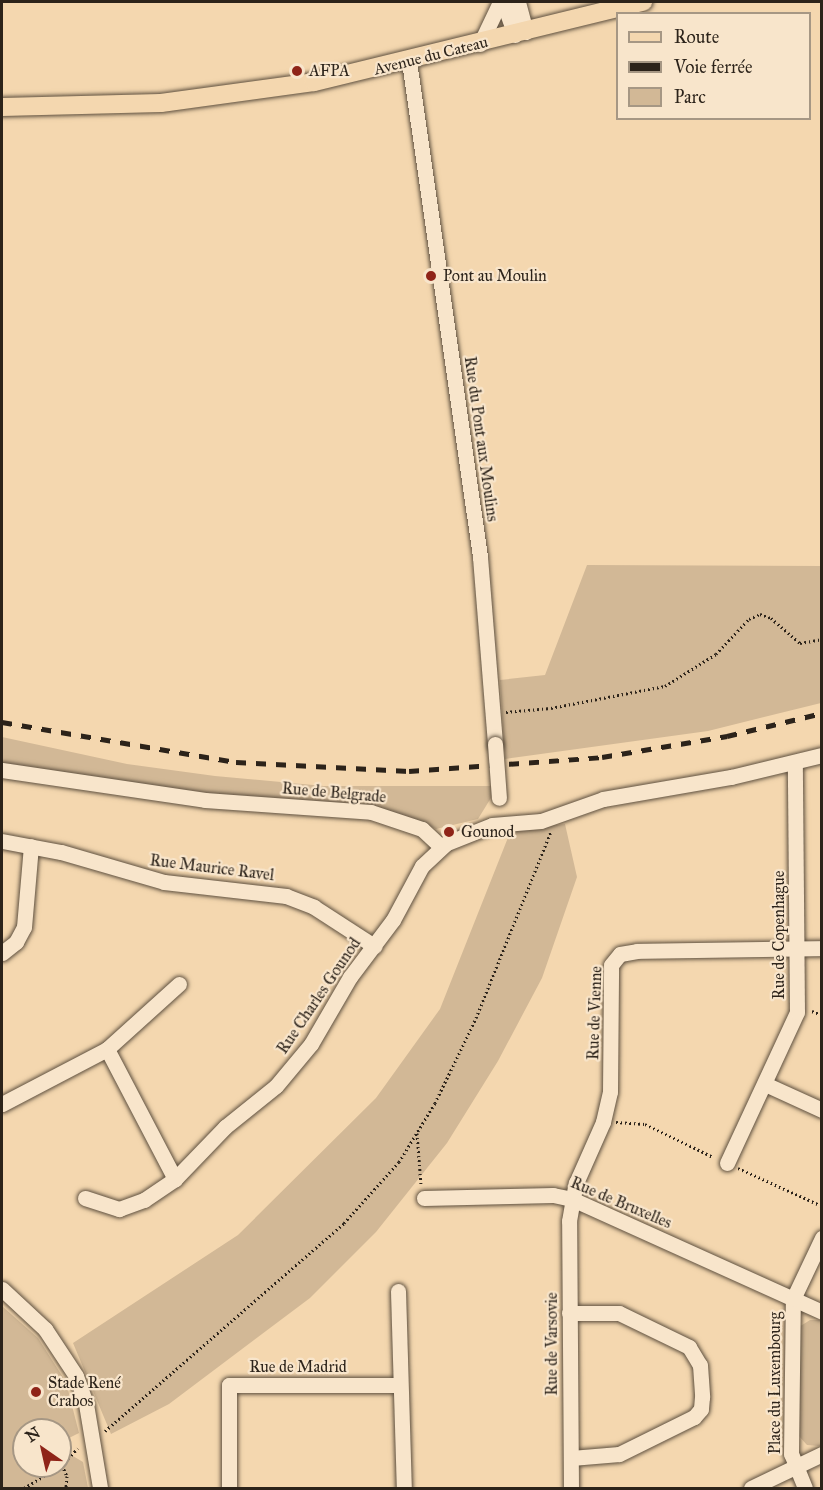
<!DOCTYPE html>
<meta charset="utf-8">
<style>
body{margin:0}
#map{position:relative;width:823px;height:1490px;overflow:hidden;background:#f4d7af;font-family:"IM FELL Great Primer",serif}
div>[style]{position:absolute}
.green>*{inset:0;background:#d2b896}
.path>*{height:3px;margin-top:-1.5px;transform-origin:0;background:repeating-linear-gradient(90deg,#2c231a 0 1.5px,transparent 0 4.5px)}
.roads{filter:drop-shadow(0 0 2px #5e503f) drop-shadow(0 0 2px #5e503f)}
.minor>*{height:15px;margin:-7.5px;padding:0 7.5px;transform-origin:7.5px;border-radius:7.5px;background:#f8e5cb}
.major>*{height:18px;margin:-9px;padding:0 9px;transform-origin:9px;border-radius:9px;background:#f4d7af}
.rail>*{height:4.5px;margin-top:-2.25px;transform-origin:0;background:repeating-linear-gradient(90deg,#2c231a 0 10px,transparent 0 20px)}
.bridges{filter:drop-shadow(0 0 2px #5e503f) drop-shadow(0 0 2px #5e503f)}
.minor-bridge>*{height:15px;margin:-7.5px;padding:0 7.5px;transform-origin:7.5px;border-radius:7.5px;background:#f8e5cb}
.dots>*{width:16px;height:16px;translate:-50% -50%;box-sizing:border-box;border:3px solid #f8e5cb;border-radius:50%}
span{translate:-50% -50%;white-space:nowrap;text-align:center;line-height:1.15;-webkit-text-stroke:4.5px #f8e5cb;paint-order:stroke}
.street-label{font-size:16px;color:#2c231a}
.poi-label{font-size:16px;color:#2c231a}
.left{translate:0 -50%;text-align:left}
.frame{position:absolute;inset:0;border:3px solid #2c231a;pointer-events:none}
.legend{position:absolute;left:616px;top:12px;width:195px;height:108px;box-sizing:border-box;background:#f8e5cb;border:2px solid #a69784;margin:0;padding:8px 10px;list-style:none;font-size:18px;color:#2c231a}
.legend li{display:flex;align-items:center;gap:12px;height:30px}
.legend b{width:30px;border:2px solid #a69784}
.north{position:absolute;left:12px;top:1418px;width:60px;height:60px;box-sizing:border-box;background:#f8e5cb;border:2px solid #a69784;border-radius:50%;rotate:326deg;font-size:16px;font-weight:700;line-height:24px;text-align:center;color:#2c231a}
.north::after{content:'';display:block;margin:auto;width:21px;height:27px;background:#8f2418;clip-path:polygon(50% 0,100% 100%,50% 72%,0 100%)}
</style>
<div id="map">
<div class="green">
<i style="clip-path:polygon(587px 565px,821px 566px,821px 703px,708px 731px,505px 759px,500px 680px,545px 675px)"></i>
<i style="clip-path:polygon(2px 737px,127px 764px,215px 776px,324px 786px,493px 786px,494px 793px,478px 819px,436px 829px,417px 820px,2px 766px)"></i>
<i style="clip-path:polygon(565px 824px,577px 877px,542px 978px,498px 1061px,447px 1143px,376px 1232px,310px 1298px,169px 1404px,111px 1434px,73px 1343px,238px 1235px,376px 1098px,440px 1009px,511px 830px)"></i>
<i style="clip-path:polygon(evenodd,2px 1306px,38px 1338px,66px 1382px,79px 1433px,65px 1440px,68px 1453px,83px 1462px,88px 1488px,2px 1488px,2px 1306px,24px 1430px,60px 1430px,60px 1466px,24px 1466px,24px 1430px)"></i>
<i style="clip-path:polygon(810px 1320px,822px 1320px,820px 1446px,807px 1445px,798px 1435px,799px 1327px)"></i>
</div>
<div class="path">
<i style="left:506px;top:712px;width:45px;rotate:-5.1deg"></i>
<i style="left:551px;top:708px;width:116px;rotate:-10.9deg"></i>
<i style="left:665px;top:686px;width:60px;rotate:-32.1deg"></i>
<i style="left:716px;top:654px;width:48px;rotate:-46.7deg"></i>
<i style="left:749px;top:619px;width:12px;rotate:-24deg"></i>
<i style="left:760px;top:614px;width:12px;rotate:20deg"></i>
<i style="left:771px;top:618px;width:38px;rotate:41deg"></i>
<i style="left:800px;top:643px;width:22px;rotate:-10deg"></i>
<i style="left:812px;top:1011px;width:11px;rotate:22deg"></i>
<i style="left:616px;top:1122px;width:29px;rotate:4deg"></i>
<i style="left:645px;top:1124px;width:76px;rotate:25.9deg"></i>
<i style="left:417px;top:1133px;width:52px;rotate:85.6deg"></i>
<i style="left:738px;top:1168px;width:92px;rotate:24.3deg"></i>
<i style="left:105px;top:1431px;width:317px;rotate:-41deg"></i>
<i style="left:344px;top:1223px;width:82px;rotate:-48deg"></i>
<i style="left:399px;top:1162px;width:69px;rotate:-58.6deg"></i>
<i style="left:435px;top:1103px;width:94px;rotate:-64.2deg"></i>
<i style="left:476px;top:1018px;width:201px;rotate:-68.1deg"></i>
<i style="left:62px;top:1465px;width:12px;rotate:66deg"></i>
<i style="left:67px;top:1476px;width:12px;rotate:95deg"></i>
<i style="left:24px;top:1488px;width:44px;rotate:-31.2deg"></i>
<i style="left:62px;top:1465px;width:23px;rotate:-47deg"></i>
</div>
<div class="roads">
<div class="minor">
<i style="left:503px;top:2px;width:35px;rotate:70deg"></i>
<i style="left:518px;top:2px;width:31px;rotate:75deg"></i>
<i style="left:480px;top:44px;width:47px;rotate:-64.5deg"></i>
<i style="left:409px;top:61px;width:501px;rotate:81.85deg"></i>
<i style="left:480px;top:557px;width:188px;rotate:85.4deg"></i>
<i style="left:2px;top:770px;width:205px;rotate:8.4deg"></i>
<i style="left:205px;top:800px;width:166px;rotate:4.1deg"></i>
<i style="left:371px;top:812px;width:54px;rotate:18.4deg"></i>
<i style="left:422px;top:829px;width:26px;rotate:43deg"></i>
<i style="left:2px;top:841px;width:60px;rotate:10.6deg"></i>
<i style="left:61px;top:852px;width:107px;rotate:16.2deg"></i>
<i style="left:164px;top:882px;width:123px;rotate:6.5deg"></i>
<i style="left:286px;top:896px;width:30px;rotate:21deg"></i>
<i style="left:314px;top:907px;width:72px;rotate:33deg"></i>
<i style="left:2px;top:953px;width:18px;rotate:-38deg"></i>
<i style="left:16px;top:942px;width:17px;rotate:-62deg"></i>
<i style="left:24px;top:927px;width:81px;rotate:-85.1deg"></i>
<i style="left:107px;top:1049px;width:147px;rotate:62.4deg"></i>
<i style="left:765px;top:1084px;width:63px;rotate:24.5deg"></i>
<i style="left:2px;top:1104px;width:119px;rotate:-27.6deg"></i>
<i style="left:107px;top:1049px;width:97px;rotate:-42.1deg"></i>
<i style="left:727px;top:1163px;width:166px;rotate:-65.1deg"></i>
<i style="left:797px;top:1012px;width:250px;rotate:-90.5deg"></i>
<i style="left:85px;top:1198px;width:36px;rotate:18deg"></i>
<i style="left:119px;top:1209px;width:27px;rotate:-20deg"></i>
<i style="left:144px;top:1200px;width:37px;rotate:-34deg"></i>
<i style="left:175px;top:1179px;width:72px;rotate:-46.1deg"></i>
<i style="left:225px;top:1127px;width:65px;rotate:-38.8deg"></i>
<i style="left:276px;top:1086px;width:55px;rotate:-50.2deg"></i>
<i style="left:311px;top:1044px;width:78px;rotate:-59.8deg"></i>
<i style="left:350px;top:977px;width:71px;rotate:-53deg"></i>
<i style="left:393px;top:920px;width:61px;rotate:-61.8deg"></i>
<i style="left:422px;top:866px;width:34px;rotate:-43deg"></i>
<i style="left:447px;top:843px;width:48px;rotate:-21.8deg"></i>
<i style="left:492px;top:825px;width:49px;rotate:-4.7deg"></i>
<i style="left:541px;top:821px;width:66px;rotate:-19.5deg"></i>
<i style="left:603px;top:799px;width:130px;rotate:-9.8deg"></i>
<i style="left:731px;top:777px;width:94px;rotate:-13.6deg"></i>
<i style="left:424px;top:1198px;width:129px;rotate:-1.3deg"></i>
<i style="left:553px;top:1195px;width:19px;rotate:12deg"></i>
<i style="left:572px;top:1199px;width:274px;rotate:24.3deg"></i>
<i style="left:2px;top:1289px;width:59px;rotate:42.9deg"></i>
<i style="left:45px;top:1329px;width:56px;rotate:56.6deg"></i>
<i style="left:76px;top:1376px;width:30px;rotate:70deg"></i>
<i style="left:86px;top:1404px;width:85px;rotate:80.5deg"></i>
<i style="left:398px;top:1291px;width:197px;rotate:88.3deg"></i>
<i style="left:569px;top:1313px;width:50px"></i>
<i style="left:619px;top:1313px;width:78px;rotate:25.9deg"></i>
<i style="left:689px;top:1347px;width:21px;rotate:59deg"></i>
<i style="left:700px;top:1365px;width:32px;rotate:86deg"></i>
<i style="left:702px;top:1397px;width:12px;rotate:95deg"></i>
<i style="left:701px;top:1409px;width:11px;rotate:131deg"></i>
<i style="left:694px;top:1417px;width:84px;rotate:153.7deg"></i>
<i style="left:619px;top:1454px;width:48px;rotate:175.2deg"></i>
<i style="left:229px;top:1488px;width:103px;rotate:-90deg"></i>
<i style="left:229px;top:1385px;width:171px"></i>
<i style="left:571px;top:1488px;width:267px;rotate:-90.4deg"></i>
<i style="left:569px;top:1221px;width:39px;rotate:-80deg"></i>
<i style="left:576px;top:1183px;width:67px;rotate:-66.1deg"></i>
<i style="left:603px;top:1122px;width:31px;rotate:-77deg"></i>
<i style="left:610px;top:1092px;width:127px;rotate:-89.5deg"></i>
<i style="left:611px;top:965px;width:14px;rotate:-51deg"></i>
<i style="left:620px;top:954px;width:17px;rotate:-10deg"></i>
<i style="left:637px;top:951px;width:185px;rotate:-0.9deg"></i>
<i style="left:751px;top:1488px;width:79px;rotate:-25.6deg"></i>
<i style="left:805px;top:1488px;width:37px;rotate:-112deg"></i>
<i style="left:791px;top:1454px;width:155px;rotate:-89.3deg"></i>
<i style="left:793px;top:1299px;width:68px;rotate:-64.6deg"></i>
</div>
<div class="major">
<i style="left:2px;top:107px;width:159px;rotate:-1.4deg"></i>
<i style="left:161px;top:103px;width:154px;rotate:-7.8deg"></i>
<i style="left:314px;top:82px;width:339px;rotate:-13.7deg"></i>
</div>
</div>
<div class="rail">
<i style="left:2px;top:722px;width:237px;rotate:9.7deg"></i>
<i style="left:236px;top:762px;width:173px;rotate:3deg"></i>
<i style="left:409px;top:771px;width:194px;rotate:-4.1deg"></i>
<i style="left:602px;top:757px;width:127px;rotate:-9.5deg"></i>
<i style="left:727px;top:736px;width:98px;rotate:-13.6deg"></i>
</div>
<div class="bridges">
<div class="minor-bridge">
<i style="left:495px;top:744px;width:54px;rotate:85.8deg"></i>
</div>
</div>
<div class="dots">
<i style="left:297px;top:71px;background:#8f2418"></i>
<i style="left:431px;top:276px;background:#8f2418"></i>
<i style="left:449px;top:832px;background:#8f2418"></i>
<i style="left:36px;top:1392px;background:#8f2418"></i>
</div>
<div class="street-label">
<span style="left:431px;top:56px;rotate:-14deg">Avenue du Cateau</span>
<span style="left:481px;top:439px;rotate:82deg">Rue du Pont aux Moulins</span>
<span style="left:334px;top:793px;rotate:5deg">Rue de Belgrade</span>
<span style="left:212px;top:868px;rotate:7deg">Rue Maurice Ravel</span>
<span style="left:779px;top:935px;rotate:-90deg">Rue de Copenhague</span>
<span style="left:319px;top:996px;rotate:-56deg">Rue Charles Gounod</span>
<span style="left:595px;top:1013px;rotate:-88deg">Rue de Vienne</span>
<span style="left:621px;top:1203px;rotate:23deg">Rue de Bruxelles</span>
<span style="left:552px;top:1344px;rotate:-90deg">Rue de Varsovie</span>
<span style="left:298px;top:1367px">Rue de Madrid</span>
<span style="left:775px;top:1383px;rotate:-90deg">Place du Luxembourg</span>
</div>
<div class="poi-label">
<span class="left" style="left:309px;top:71px">AFPA</span>
<span class="left" style="left:443px;top:276px">Pont au Moulin</span>
<span class="left" style="left:461px;top:832px">Gounod</span>
<span class="left" style="left:48px;top:1392px">Stade René<br>Crabos</span>
</div>
<div class="frame"></div>
<ul class="legend">
<li><b style="height:8px;background:#f4d7af"></b>Route</li>
<li><b style="height:8px;background:#2c231a"></b>Voie ferrée</li>
<li><b style="height:16px;background:#d2b896"></b>Parc</li>
</ul>
<div class="north">N</div>
</div>
